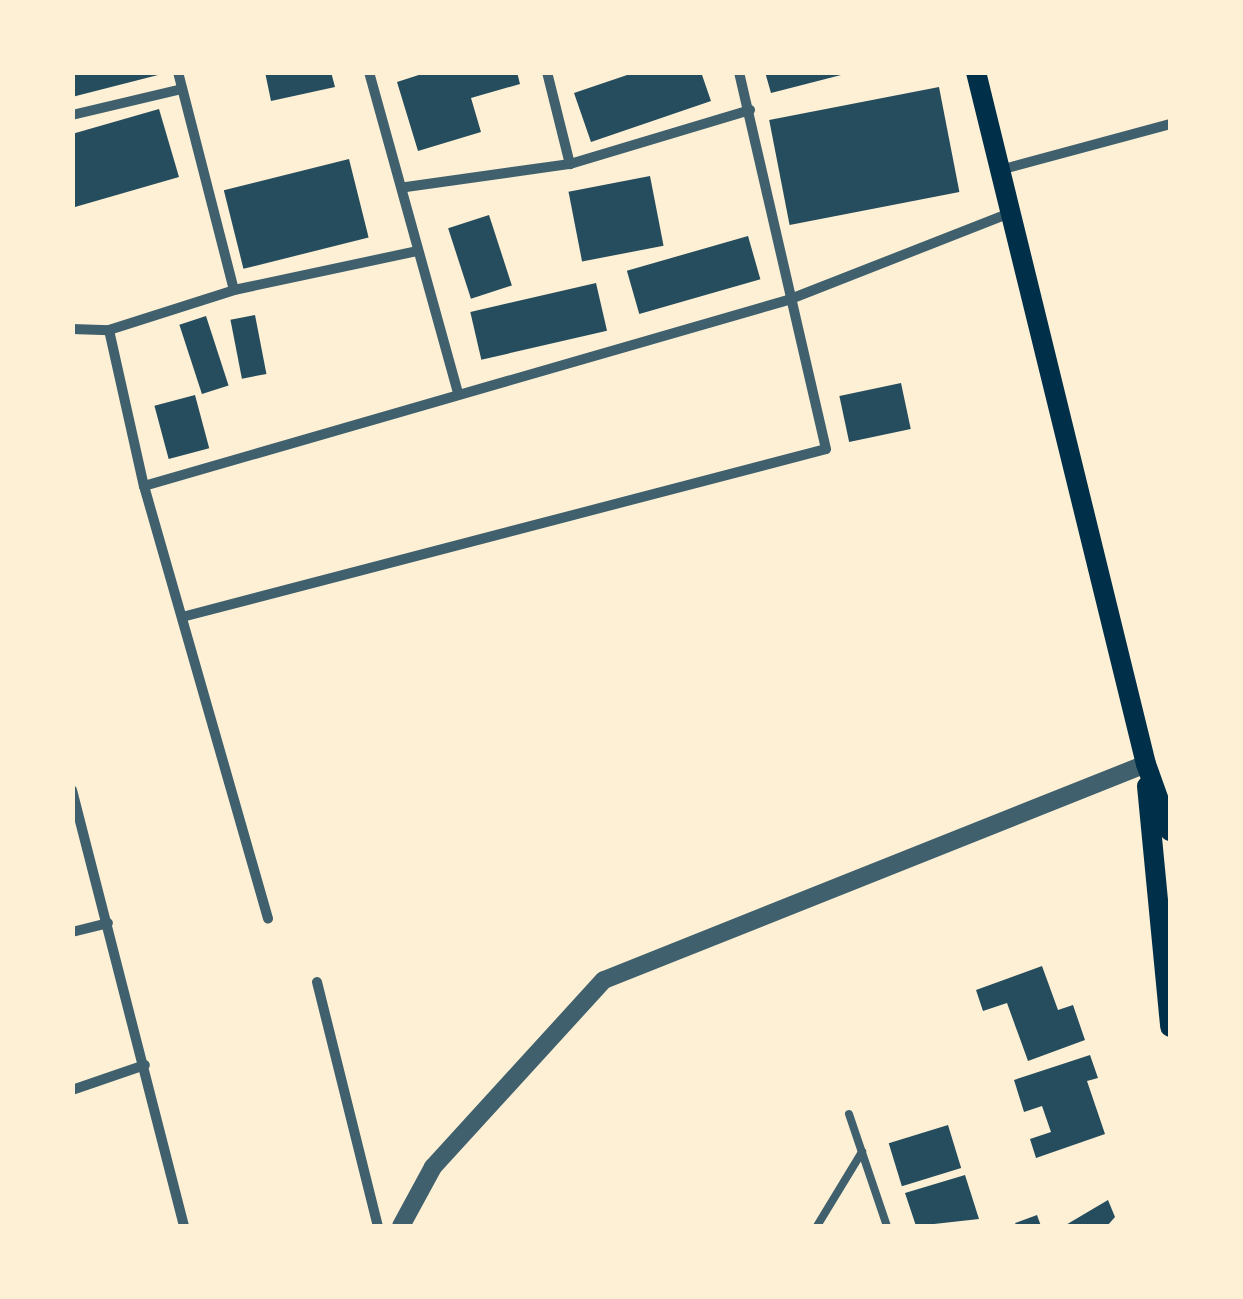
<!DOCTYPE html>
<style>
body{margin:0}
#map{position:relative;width:1243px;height:1299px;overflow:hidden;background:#fdf0d5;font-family:"Fira Sans",sans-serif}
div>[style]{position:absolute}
.building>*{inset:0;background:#264d5e;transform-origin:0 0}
.service>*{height:8px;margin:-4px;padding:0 4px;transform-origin:4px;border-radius:4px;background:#3f606c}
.minor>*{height:10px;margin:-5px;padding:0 5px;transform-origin:5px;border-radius:5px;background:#3f606c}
.tertiary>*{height:18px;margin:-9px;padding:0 9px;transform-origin:9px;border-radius:9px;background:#3f606c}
.secondary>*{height:20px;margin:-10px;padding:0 10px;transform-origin:10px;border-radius:10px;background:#003049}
span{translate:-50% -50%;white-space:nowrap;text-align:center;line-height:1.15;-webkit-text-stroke:9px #fdf0d5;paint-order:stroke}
.frame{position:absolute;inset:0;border:75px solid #fdf0d5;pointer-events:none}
</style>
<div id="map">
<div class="building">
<i style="clip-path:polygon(72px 72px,162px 72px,162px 74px,72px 97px)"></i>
<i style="clip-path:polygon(265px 72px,331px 72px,335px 87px,271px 101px)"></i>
<i style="clip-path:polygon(428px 72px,517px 72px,520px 84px,471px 98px,481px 132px,418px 151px,397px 82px)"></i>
<i style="clip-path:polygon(636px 72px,701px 72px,711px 101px,591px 142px,574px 93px)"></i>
<i style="clip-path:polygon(765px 72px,845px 72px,845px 74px,771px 93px)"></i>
<i style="left:939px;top:87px;width:107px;height:173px;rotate:79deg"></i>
<i style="clip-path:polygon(159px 109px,179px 177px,75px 207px,72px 134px)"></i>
<i style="left:349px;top:159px;width:81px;height:129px;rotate:76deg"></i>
<i style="left:650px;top:176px;width:71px;height:83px;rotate:79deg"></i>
<i style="left:489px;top:215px;width:74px;height:43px;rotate:72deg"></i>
<i style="left:748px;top:236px;width:45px;height:126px;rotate:74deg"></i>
<i style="left:596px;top:283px;width:49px;height:129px;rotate:77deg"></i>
<i style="left:255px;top:315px;width:60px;height:25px;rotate:79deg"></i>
<i style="left:206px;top:316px;width:73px;height:28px;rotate:72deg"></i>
<i style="left:901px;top:383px;width:47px;height:63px;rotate:78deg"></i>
<i style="left:195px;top:395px;width:55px;height:42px;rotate:75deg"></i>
<i style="clip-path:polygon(1042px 966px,1058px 1010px,1073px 1005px,1085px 1040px,1028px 1061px,1007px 1003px,983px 1011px,976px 990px)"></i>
<i style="clip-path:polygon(1090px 1055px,1098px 1078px,1087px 1081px,1105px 1134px,1036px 1158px,1030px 1139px,1051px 1132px,1042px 1106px,1024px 1112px,1014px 1080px)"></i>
<i style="left:948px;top:1125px;width:45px;height:62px;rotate:73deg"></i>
<i style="clip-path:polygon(965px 1175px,979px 1219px,916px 1226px,905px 1193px)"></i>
<i style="clip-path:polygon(1108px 1200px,1115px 1217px,1107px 1226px,1064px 1226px)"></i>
<i style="clip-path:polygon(1037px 1215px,1041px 1226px,1017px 1226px,1015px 1223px)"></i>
</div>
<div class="service">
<i style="left:849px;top:1114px;width:118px;rotate:71.3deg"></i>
<i style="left:817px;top:1226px;width:87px;rotate:-58.7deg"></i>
</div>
<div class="minor">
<i style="left:178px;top:72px;width:225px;rotate:75.6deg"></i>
<i style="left:369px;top:72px;width:330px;rotate:74.5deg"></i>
<i style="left:547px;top:72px;width:95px;rotate:76deg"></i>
<i style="left:72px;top:115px;width:113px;rotate:-13.3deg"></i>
<i style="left:1000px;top:170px;width:176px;rotate:-15.1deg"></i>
<i style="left:406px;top:187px;width:166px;rotate:-8deg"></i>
<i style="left:570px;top:164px;width:188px;rotate:-16.7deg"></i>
<i style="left:72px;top:329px;width:37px;rotate:2deg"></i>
<i style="left:109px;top:330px;width:131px;rotate:-17.7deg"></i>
<i style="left:234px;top:290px;width:188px;rotate:-12deg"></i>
<i style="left:109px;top:330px;width:160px;rotate:77.4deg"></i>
<i style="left:144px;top:486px;width:450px;rotate:74deg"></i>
<i style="left:144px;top:486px;width:670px;rotate:-16.11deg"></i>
<i style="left:788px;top:300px;width:238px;rotate:-21.4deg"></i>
<i style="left:186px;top:616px;width:661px;rotate:-14.62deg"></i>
<i style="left:826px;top:449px;width:387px;rotate:-103deg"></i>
<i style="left:72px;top:790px;width:450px;rotate:75.6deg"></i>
<i style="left:72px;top:932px;width:37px;rotate:-14deg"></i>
<i style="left:317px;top:982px;width:252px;rotate:76deg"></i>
<i style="left:72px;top:1090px;width:77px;rotate:-18.9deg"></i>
</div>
<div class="tertiary">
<i style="left:401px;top:1226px;width:67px;rotate:-61.5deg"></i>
<i style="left:433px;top:1167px;width:253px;rotate:-47.6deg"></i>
<i style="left:604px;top:980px;width:583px;rotate:-21.73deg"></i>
</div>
<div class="secondary">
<i style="left:976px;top:72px;width:713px;rotate:76.2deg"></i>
<i style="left:1146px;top:764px;width:71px;rotate:70.3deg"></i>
<i style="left:1147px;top:786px;width:242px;rotate:84.5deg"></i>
</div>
<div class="frame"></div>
</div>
